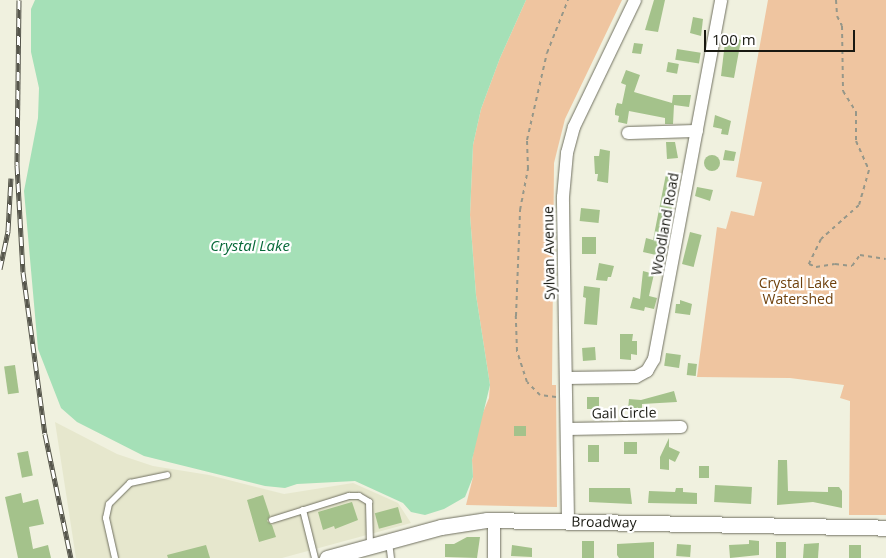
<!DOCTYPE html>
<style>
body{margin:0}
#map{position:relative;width:886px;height:558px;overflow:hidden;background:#f0f1df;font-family:"Open Sans",sans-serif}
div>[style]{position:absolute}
.built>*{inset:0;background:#e6e7cd}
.green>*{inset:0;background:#efc5a0}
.water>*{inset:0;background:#a5e0b7}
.building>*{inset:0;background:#a4c28b;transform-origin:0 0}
.round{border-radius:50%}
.path>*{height:2px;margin-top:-1px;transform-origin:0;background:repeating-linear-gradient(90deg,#969789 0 4px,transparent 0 8px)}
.roads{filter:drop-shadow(0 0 1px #707060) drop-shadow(0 0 1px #707060)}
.service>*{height:6px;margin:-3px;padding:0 3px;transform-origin:3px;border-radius:3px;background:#fff}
.minor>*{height:12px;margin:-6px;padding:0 6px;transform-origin:6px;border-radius:6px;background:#fff}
.tertiary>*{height:15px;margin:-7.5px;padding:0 7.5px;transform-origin:7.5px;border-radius:7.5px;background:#fff}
.rail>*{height:5px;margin-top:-2.5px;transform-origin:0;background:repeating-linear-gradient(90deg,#fff 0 9px,#56564c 0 18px);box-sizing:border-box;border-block:1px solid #56564c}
span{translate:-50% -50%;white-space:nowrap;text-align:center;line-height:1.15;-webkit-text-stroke:4.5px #fff;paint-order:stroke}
.street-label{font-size:14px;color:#191912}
.park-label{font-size:14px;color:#6f410c}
.water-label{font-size:15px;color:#076838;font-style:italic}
.scale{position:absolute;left:704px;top:30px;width:151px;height:22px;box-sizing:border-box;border:2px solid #191912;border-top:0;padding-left:6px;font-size:15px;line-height:18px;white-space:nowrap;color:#191912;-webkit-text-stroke:4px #fff;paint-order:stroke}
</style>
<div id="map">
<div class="built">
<i style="clip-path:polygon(55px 422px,117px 454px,153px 466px,209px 475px,284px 494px,353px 483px,398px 503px,411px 523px,282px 558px,76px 558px)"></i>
</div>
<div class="green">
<i style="clip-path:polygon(526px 0,622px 0,565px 119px,554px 163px,552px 385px,556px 385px,557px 507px,466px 505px,473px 477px,472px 460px,479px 422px,489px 398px,490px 385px,476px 295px,470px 215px,473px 145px,481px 109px,500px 58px)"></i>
<i style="clip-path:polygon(768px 0,886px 0,886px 515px,849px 515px,850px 401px,840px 398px,844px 385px,790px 378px,697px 377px,717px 227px,726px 229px,731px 211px,754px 216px,762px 182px,736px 177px)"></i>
</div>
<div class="water">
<i style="clip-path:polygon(35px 0,526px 0,500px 58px,481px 109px,473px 145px,470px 215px,476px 295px,490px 385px,472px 460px,473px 477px,465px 497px,444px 509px,425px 515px,411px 512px,403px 503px,355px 481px,297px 484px,285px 488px,265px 486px,144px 456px,77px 422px,61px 408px,38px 349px,24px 191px,38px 118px,39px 88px,31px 52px,31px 9px)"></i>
</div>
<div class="building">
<i style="clip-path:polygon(654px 0,665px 0,658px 32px,645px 30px)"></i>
<i style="clip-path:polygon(693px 17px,703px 19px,701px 36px,690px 33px)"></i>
<i style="clip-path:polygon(726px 34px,741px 40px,734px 78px,721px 76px)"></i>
<i style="clip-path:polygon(634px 43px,643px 44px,641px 54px,632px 53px)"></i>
<i style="left:677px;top:49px;width:24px;height:11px;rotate:9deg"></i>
<i style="left:668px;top:62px;width:11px;height:10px;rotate:10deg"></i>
<i style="clip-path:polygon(626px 70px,640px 75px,634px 92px,672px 103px,673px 95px,691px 95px,689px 107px,674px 105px,673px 124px,665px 124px,665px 118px,629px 111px,627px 124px,618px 122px,619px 116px,615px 115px,615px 110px,617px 103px,622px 104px,626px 85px,621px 83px)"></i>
<i style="clip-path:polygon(715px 115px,731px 121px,728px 135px,721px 134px,722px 129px,713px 127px)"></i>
<i style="clip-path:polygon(666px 142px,675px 142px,678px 158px,667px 159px)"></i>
<i style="clip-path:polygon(600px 149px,610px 151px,608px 183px,597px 181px,598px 174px,595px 174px,594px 156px,599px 156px)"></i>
<i style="clip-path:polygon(725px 150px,736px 152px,734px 161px,723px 160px)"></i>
<i class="round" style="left:704px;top:155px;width:16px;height:16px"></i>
<i style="clip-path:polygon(666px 174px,676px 176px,665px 257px,643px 252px,646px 238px,653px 240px)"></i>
<i style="clip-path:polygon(697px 187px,713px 190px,710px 201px,695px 196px)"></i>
<i style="left:581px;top:208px;width:19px;height:13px;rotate:6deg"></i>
<i style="left:690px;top:232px;width:12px;height:33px;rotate:14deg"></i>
<i style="left:596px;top:237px;width:17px;height:14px;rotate:90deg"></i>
<i style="clip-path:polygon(599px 263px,614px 266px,611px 277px,608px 277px,607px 281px,596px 280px)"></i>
<i style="clip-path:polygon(643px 271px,654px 274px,649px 296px,657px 298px,654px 309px,645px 307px,644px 311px,630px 308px,633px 297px,640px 299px)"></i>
<i style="clip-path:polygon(584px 286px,600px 288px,597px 325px,584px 324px,586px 298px,583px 297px)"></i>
<i style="clip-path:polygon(680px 300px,692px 304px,690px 315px,675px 313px,676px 304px,680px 304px)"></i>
<i style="clip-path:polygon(620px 334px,633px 334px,632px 341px,637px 341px,637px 355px,631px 354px,631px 360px,620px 359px)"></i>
<i style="left:595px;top:347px;width:13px;height:13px;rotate:86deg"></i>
<i style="left:666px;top:353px;width:15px;height:13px;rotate:8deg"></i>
<i style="left:688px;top:363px;width:9px;height:12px;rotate:6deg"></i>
<i style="left:15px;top:365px;width:28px;height:11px;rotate:82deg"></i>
<i style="clip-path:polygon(674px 391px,677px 402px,642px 404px,642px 411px,628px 410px,629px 399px,641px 400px)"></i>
<i style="left:587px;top:397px;width:12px;height:12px"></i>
<i style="left:514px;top:426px;width:12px;height:10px"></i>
<i style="clip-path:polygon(669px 438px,669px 447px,680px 452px,675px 462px,669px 459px,669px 470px,660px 469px,660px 457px)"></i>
<i style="left:637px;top:442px;width:12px;height:13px;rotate:90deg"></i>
<i style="left:588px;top:445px;width:11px;height:17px"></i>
<i style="left:28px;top:451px;width:25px;height:11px;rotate:79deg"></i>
<i style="clip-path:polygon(778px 460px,787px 460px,788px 491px,828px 492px,828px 487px,839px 487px,842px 491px,842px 508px,813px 502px,777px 505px)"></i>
<i style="left:699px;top:466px;width:10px;height:12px"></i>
<i style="left:715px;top:485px;width:37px;height:17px;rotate:3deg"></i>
<i style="clip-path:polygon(589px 488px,630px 488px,632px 504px,589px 502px)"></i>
<i style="clip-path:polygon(676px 488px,683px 488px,683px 492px,697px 493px,697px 504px,648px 503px,649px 491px,675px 492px)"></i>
<i style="clip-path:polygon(21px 493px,23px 503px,38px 499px,44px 524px,29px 527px,33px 549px,48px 545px,51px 558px,18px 558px,5px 497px)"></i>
<i style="clip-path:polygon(263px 495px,270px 516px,267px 521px,272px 525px,276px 537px,259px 542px,247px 500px)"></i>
<i style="clip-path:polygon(352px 502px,358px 520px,335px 529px,334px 526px,323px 530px,318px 512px)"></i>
<i style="left:398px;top:507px;width:16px;height:24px;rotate:75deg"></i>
<i style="clip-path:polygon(467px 537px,480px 537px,477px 558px,445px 557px,445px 544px,454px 544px)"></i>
<i style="clip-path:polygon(749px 540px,759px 541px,759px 555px,730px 558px,729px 545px,749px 544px)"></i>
<i style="left:582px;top:541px;width:12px;height:17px"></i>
<i style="clip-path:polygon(654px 542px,654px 558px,619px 558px,617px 555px,617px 544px)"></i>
<i style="left:776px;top:542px;width:10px;height:16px"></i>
<i style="clip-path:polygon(819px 543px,818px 558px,803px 558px,804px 544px)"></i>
<i style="left:677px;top:544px;width:14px;height:12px;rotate:4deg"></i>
<i style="clip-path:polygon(206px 545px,210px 558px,168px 558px,167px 555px)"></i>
<i style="clip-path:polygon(512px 545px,532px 548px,532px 557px,511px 556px)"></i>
<i style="left:849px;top:545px;width:12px;height:13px"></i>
</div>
<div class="path">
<i style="left:836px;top:0;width:16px;rotate:86deg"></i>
<i style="left:837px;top:16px;width:11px;rotate:63deg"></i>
<i style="left:842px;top:26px;width:65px;rotate:89.1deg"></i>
<i style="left:843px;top:91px;width:25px;rotate:58deg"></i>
<i style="left:856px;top:112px;width:29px;rotate:90deg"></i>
<i style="left:856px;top:141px;width:32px;rotate:66deg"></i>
<i style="left:869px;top:170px;width:36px;rotate:106deg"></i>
<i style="left:859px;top:205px;width:51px;rotate:138.2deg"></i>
<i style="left:821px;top:239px;width:28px;rotate:116deg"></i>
<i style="left:809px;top:264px;width:8px;rotate:23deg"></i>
<i style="left:816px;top:267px;width:19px;rotate:-9deg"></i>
<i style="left:835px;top:264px;width:17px;rotate:7deg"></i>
<i style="left:852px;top:266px;width:14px;rotate:-54deg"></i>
<i style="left:860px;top:255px;width:26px;rotate:9deg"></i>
<i style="left:556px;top:397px;width:16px;rotate:-173deg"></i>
<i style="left:540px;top:395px;width:18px;rotate:-135deg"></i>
<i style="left:527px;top:382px;width:33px;rotate:-108deg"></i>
<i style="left:517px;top:351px;width:35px;rotate:-92deg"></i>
<i style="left:516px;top:316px;width:106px;rotate:-87.8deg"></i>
<i style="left:520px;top:210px;width:42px;rotate:-79deg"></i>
<i style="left:528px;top:169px;width:29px;rotate:-92deg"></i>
<i style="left:527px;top:140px;width:89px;rotate:-77.1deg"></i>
<i style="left:547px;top:53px;width:57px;rotate:-68.4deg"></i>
</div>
<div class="roads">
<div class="service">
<i style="left:303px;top:510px;width:49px;rotate:76deg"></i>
<i style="left:272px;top:520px;width:81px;rotate:-17.3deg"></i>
<i style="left:349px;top:496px;width:10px"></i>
<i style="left:359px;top:496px;width:12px;rotate:31deg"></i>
<i style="left:369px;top:502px;width:43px;rotate:88.7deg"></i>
<i style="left:389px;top:542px;width:16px;rotate:83deg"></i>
<i style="left:115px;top:558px;width:41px;rotate:-102.7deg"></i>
<i style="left:106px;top:518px;width:14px;rotate:-78deg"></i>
<i style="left:109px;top:504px;width:30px;rotate:-45deg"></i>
<i style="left:130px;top:483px;width:38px;rotate:-12deg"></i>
</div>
<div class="minor">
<i style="left:628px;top:133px;width:69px;rotate:-1.7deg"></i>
<i style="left:566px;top:378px;width:70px;rotate:-0.8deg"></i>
<i style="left:636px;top:377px;width:13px;rotate:-29deg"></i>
<i style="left:647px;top:371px;width:14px;rotate:-60deg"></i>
<i style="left:654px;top:359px;width:365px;rotate:-79.4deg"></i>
<i style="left:567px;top:429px;width:114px;rotate:-1deg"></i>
<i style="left:568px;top:521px;width:324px;rotate:-90.9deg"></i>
<i style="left:563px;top:197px;width:44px;rotate:-84.8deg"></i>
<i style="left:567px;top:153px;width:27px;rotate:-75deg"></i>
<i style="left:574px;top:127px;width:141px;rotate:-64.3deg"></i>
<i style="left:494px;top:558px;width:38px;rotate:-90deg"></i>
</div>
<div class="tertiary">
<i style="left:327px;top:558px;width:118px;rotate:-15.2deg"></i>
<i style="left:441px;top:527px;width:47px;rotate:-8.7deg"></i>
<i style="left:487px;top:520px;width:399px;rotate:1.1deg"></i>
</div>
</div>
<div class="rail">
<i style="left:19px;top:0;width:165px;rotate:90.7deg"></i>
<i style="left:17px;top:165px;width:107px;rotate:86.8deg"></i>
<i style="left:23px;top:272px;width:163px;rotate:82.3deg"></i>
<i style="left:45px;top:434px;width:127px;rotate:78.2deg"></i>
<i style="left:0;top:269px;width:39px;rotate:-78deg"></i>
<i style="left:8px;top:231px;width:53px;rotate:-86.8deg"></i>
</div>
<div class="street-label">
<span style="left:665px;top:224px;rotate:-80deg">Woodland Road</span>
<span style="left:549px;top:253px;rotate:-91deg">Sylvan Avenue</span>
<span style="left:624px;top:413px;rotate:-1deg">Gail Circle</span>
<span style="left:604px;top:522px;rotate:1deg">Broadway</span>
</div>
<div class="park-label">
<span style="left:798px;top:291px">Crystal Lake<br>Watershed</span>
</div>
<div class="water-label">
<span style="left:250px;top:246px">Crystal Lake</span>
</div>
<div class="scale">100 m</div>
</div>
